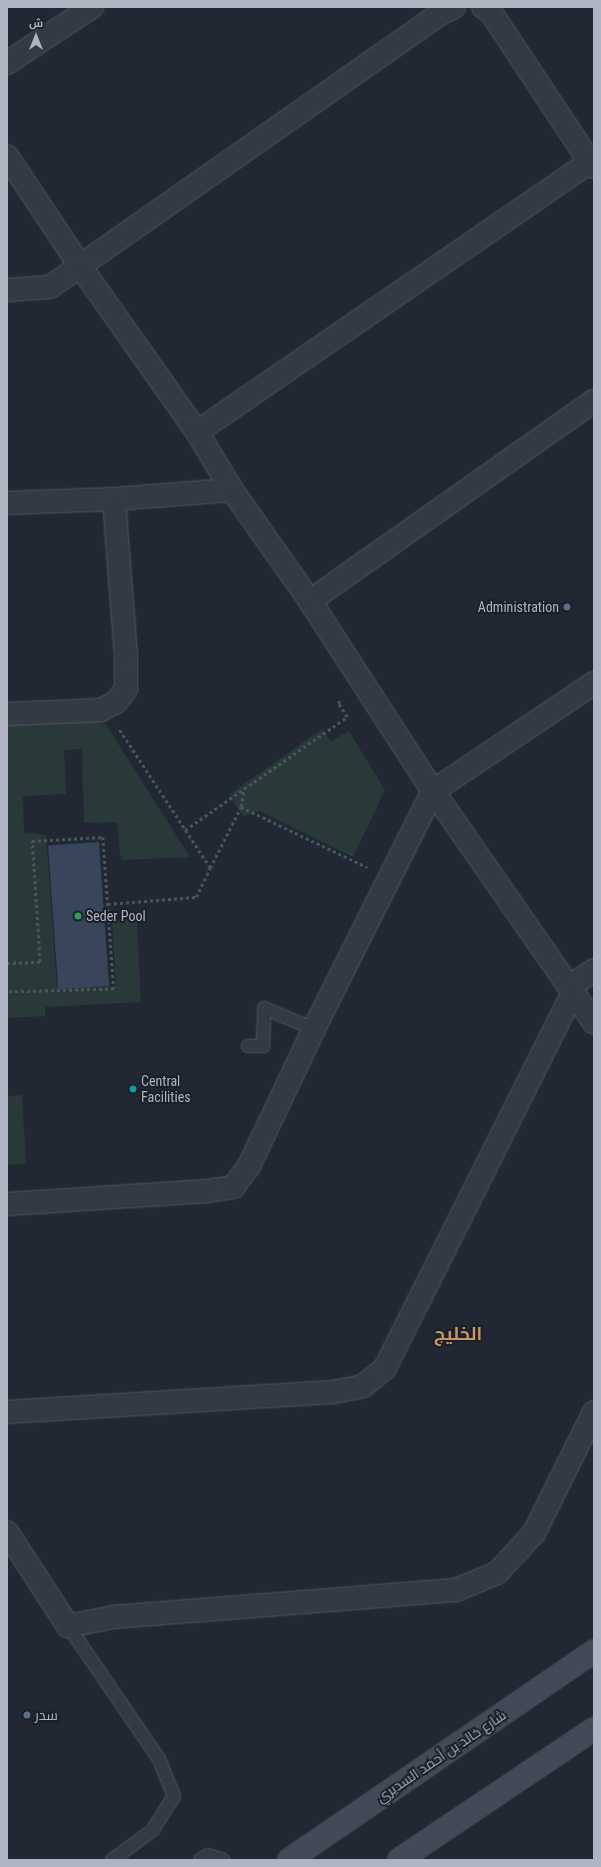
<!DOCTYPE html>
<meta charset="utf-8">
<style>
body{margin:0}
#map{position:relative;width:601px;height:1867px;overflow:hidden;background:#212833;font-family:"Roboto Condensed",Cairo,sans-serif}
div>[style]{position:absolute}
.green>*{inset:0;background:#29393a}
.water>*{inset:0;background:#38455b;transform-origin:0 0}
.path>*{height:2.5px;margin-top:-1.25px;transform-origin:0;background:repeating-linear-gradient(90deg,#465659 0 3px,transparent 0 6px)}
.roads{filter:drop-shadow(0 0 1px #525762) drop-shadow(0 0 1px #525762)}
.lane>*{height:12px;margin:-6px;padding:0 6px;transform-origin:6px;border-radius:6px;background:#343a44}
.street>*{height:22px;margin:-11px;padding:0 11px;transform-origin:11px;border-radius:11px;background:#343a44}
.secondary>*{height:22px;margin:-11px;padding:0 11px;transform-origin:11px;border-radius:11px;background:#434957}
.dots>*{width:11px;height:11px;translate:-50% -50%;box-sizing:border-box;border:2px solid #1a1f29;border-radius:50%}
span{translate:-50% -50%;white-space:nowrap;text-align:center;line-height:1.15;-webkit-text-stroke:4px #1a1f29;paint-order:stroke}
.poi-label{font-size:14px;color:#aeb4c1}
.right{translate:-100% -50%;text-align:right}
.left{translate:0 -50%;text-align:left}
.street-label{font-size:14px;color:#aeb4c1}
.district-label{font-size:18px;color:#c79563;font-weight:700}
.frame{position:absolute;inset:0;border:8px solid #aeb4c1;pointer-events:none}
.north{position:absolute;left:16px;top:16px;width:40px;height:40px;-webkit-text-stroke:3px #1a1f29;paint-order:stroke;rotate:0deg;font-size:11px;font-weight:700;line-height:16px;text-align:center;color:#aeb4c1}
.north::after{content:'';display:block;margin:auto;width:14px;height:18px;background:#aeb4c1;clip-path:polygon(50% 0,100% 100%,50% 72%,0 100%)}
</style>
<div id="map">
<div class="green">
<i style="clip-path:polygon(51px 716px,105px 723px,190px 857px,121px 860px,117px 822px,84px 823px,82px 749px,64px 750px,66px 794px,23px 796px,24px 833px,46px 835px,57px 988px,116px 986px,112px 921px,137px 919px,141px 1002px,45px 1007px,45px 1016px,7px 1018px,7px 720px)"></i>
<i style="clip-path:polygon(322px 729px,331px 741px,349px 731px,385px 790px,353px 857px,260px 811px,243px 816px,229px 795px)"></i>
<i style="clip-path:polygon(22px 1095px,26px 1164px,7px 1165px,7px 1096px)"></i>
</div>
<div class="water">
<i style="left:99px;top:842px;width:144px;height:51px;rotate:86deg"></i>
</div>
<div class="path">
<i style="left:241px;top:807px;width:140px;rotate:25.5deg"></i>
<i style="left:185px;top:830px;width:198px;rotate:-34.9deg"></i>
<i style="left:347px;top:717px;width:17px;rotate:-123deg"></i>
<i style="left:338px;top:703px;width:6px;rotate:-39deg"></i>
<i style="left:210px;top:868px;width:68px;rotate:-63.1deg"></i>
<i style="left:241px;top:807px;width:19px;rotate:-81deg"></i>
<i style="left:108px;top:904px;width:88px;rotate:-4.5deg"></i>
<i style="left:196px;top:897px;width:32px;rotate:-64deg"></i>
<i style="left:210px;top:868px;width:168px;rotate:-123.3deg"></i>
<i style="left:7px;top:963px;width:33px;rotate:-2deg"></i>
<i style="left:40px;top:962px;width:121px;rotate:-93.8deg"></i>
<i style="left:32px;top:841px;width:71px;rotate:-3.2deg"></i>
<i style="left:103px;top:837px;width:152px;rotate:85.9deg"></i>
<i style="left:114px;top:989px;width:107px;rotate:178.4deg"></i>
</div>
<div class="roads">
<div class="lane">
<i style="left:248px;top:1046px;width:15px"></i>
<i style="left:263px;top:1046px;width:38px;rotate:-88deg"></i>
<i style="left:264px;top:1008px;width:54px;rotate:22.8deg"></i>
<i style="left:68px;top:1626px;width:161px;rotate:55.6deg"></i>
<i style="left:159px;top:1759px;width:40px;rotate:68deg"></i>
<i style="left:174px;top:1796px;width:40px;rotate:122deg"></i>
<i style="left:153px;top:1830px;width:51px;rotate:143.8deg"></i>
<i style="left:200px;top:1860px;width:9px;rotate:-32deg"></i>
<i style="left:208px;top:1855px;width:16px;rotate:18deg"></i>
</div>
<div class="street">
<i style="left:483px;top:7px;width:8px;rotate:30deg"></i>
<i style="left:490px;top:11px;width:181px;rotate:56.5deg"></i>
<i style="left:7px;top:63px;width:102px;rotate:-33.4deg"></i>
<i style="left:7px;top:156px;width:132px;rotate:56.4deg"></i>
<i style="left:80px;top:266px;width:437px;rotate:-35deg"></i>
<i style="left:438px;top:15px;width:18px;rotate:-27deg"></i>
<i style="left:7px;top:290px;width:43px;rotate:-4deg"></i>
<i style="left:50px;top:287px;width:37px;rotate:-35deg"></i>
<i style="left:80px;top:266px;width:203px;rotate:54.8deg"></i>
<i style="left:197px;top:432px;width:68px;rotate:58.9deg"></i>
<i style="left:197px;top:432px;width:477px;rotate:-34.5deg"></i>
<i style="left:590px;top:162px;width:6px;rotate:51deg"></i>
<i style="left:7px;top:503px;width:107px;rotate:-2.1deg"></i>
<i style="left:114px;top:499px;width:118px;rotate:-4.4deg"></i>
<i style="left:232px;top:490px;width:136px;rotate:54.9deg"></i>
<i style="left:310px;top:601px;width:226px;rotate:57.1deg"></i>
<i style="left:433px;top:791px;width:266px;rotate:116.6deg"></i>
<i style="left:314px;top:1029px;width:152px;rotate:115.4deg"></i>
<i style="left:249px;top:1166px;width:26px;rotate:127deg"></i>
<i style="left:233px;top:1187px;width:25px;rotate:171deg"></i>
<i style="left:208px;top:1191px;width:201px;rotate:176.3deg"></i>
<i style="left:310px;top:601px;width:347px;rotate:-35.2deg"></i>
<i style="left:594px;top:683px;width:194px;rotate:146.1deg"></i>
<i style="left:433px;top:791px;width:282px;rotate:55.2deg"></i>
<i style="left:7px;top:714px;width:94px;rotate:-2.4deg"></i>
<i style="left:101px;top:710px;width:17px;rotate:-28deg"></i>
<i style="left:116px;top:702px;width:16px;rotate:-52deg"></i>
<i style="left:126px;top:689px;width:33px;rotate:-90deg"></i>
<i style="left:126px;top:656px;width:157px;rotate:-94.4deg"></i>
<i style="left:569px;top:987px;width:30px;rotate:-34deg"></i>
<i style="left:7px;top:1412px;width:327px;rotate:-3.5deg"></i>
<i style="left:333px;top:1392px;width:31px;rotate:-11deg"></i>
<i style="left:363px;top:1386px;width:28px;rotate:-39deg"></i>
<i style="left:385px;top:1368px;width:419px;rotate:-63.4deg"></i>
<i style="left:7px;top:1532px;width:112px;rotate:57deg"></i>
<i style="left:68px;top:1626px;width:47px;rotate:-11.1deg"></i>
<i style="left:114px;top:1617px;width:343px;rotate:-4.5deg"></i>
<i style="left:456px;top:1590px;width:44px;rotate:-22.5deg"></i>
<i style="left:497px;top:1573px;width:54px;rotate:-47.2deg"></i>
<i style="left:534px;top:1533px;width:135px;rotate:-63.6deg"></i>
</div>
<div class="secondary">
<i style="left:289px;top:1860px;width:370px;rotate:-34.4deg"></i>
<i style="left:399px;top:1860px;width:235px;rotate:-33.9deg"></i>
</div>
</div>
<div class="dots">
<i style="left:567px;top:607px;background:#5c6f8a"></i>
<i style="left:78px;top:916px;background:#2e9e5b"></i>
<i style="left:133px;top:1089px;background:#0f9aa8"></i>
<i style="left:27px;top:1715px;background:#5c6f8a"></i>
</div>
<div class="poi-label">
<span class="right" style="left:559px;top:607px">Administration</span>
<span class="left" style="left:86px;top:916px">Seder Pool</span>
<span class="left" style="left:141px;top:1089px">Central<br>Facilities</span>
<span class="left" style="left:35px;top:1715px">سدر</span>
</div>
<div class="street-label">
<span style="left:441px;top:1756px;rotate:-34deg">شارع خالد بن أحمد السديري</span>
</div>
<div class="district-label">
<span style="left:458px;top:1334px">الخليج</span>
</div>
<div class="frame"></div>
<div class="north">ش</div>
</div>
